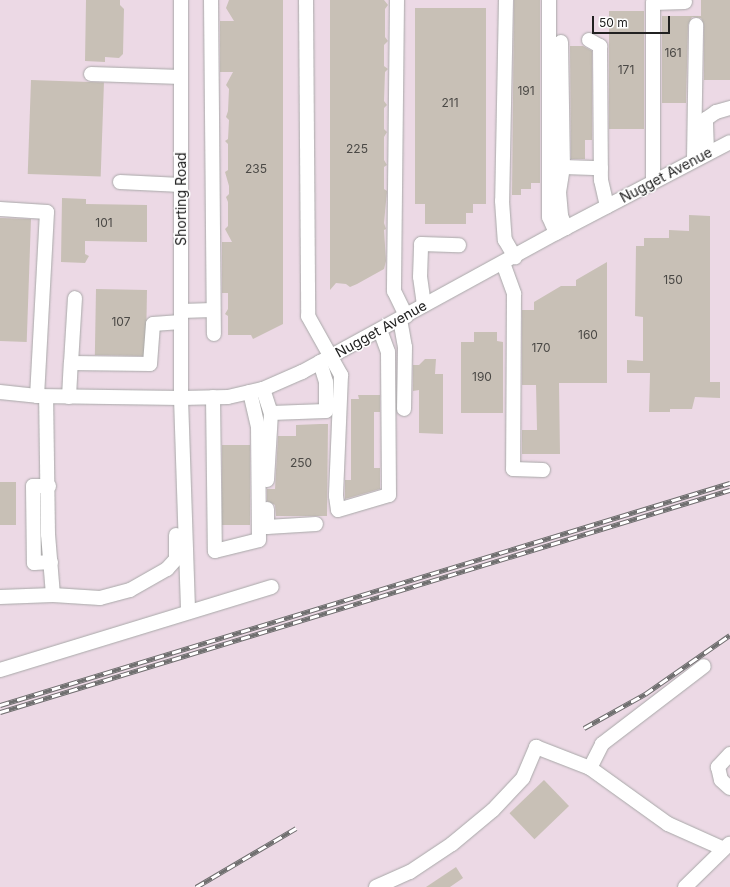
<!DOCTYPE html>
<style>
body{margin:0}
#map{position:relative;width:730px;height:887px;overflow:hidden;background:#f2f0e7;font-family:Inter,sans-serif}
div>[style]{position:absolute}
.industrial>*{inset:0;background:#ecd9e5;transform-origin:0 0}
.building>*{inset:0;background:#c8c0b6;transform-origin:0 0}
.roads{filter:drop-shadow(0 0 1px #a8a8a8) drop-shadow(0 0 1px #a8a8a8)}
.minor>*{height:14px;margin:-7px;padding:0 7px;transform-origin:7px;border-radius:7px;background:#fff}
.rail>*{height:4.5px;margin-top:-2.25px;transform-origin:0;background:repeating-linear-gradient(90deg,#fff 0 9px,#6f6f6f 0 18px);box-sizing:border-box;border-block:1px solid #6f6f6f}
span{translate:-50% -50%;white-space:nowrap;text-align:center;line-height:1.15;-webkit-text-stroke:3px #fff;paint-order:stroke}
.number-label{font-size:12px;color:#4b4946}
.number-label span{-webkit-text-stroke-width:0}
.street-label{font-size:14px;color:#212121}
.scale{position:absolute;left:592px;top:16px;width:78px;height:18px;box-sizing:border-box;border:2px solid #212121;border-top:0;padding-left:5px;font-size:12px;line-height:14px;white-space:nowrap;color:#212121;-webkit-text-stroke:3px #fff;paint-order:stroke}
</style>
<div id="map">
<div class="industrial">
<i style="left:0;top:0;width:730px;height:887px"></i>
</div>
<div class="building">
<i style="clip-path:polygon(86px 0,120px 0,120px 5px,124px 9px,123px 54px,119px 58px,105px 57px,105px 62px,85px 61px)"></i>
<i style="clip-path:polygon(229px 0,283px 0,283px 324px,253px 339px,251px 335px,228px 335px,228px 316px,225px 314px,228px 309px,228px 293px,222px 293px,222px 242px,232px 242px,225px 229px,228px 226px,228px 202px,226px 197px,229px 194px,229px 186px,225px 172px,228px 170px,228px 144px,225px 141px,228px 139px,229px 120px,226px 117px,228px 111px,229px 89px,226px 85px,233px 72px,220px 72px,220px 21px,234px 21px,226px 8px)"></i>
<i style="clip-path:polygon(330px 0,384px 0,388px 5px,385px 9px,385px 37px,388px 41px,384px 45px,384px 66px,388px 69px,385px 72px,384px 101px,387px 105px,384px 108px,384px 129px,387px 132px,384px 137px,384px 160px,387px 165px,384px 167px,384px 189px,387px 191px,384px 223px,386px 229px,384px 230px,386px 261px,384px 269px,357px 284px,350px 287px,346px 284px,336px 283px,330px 290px)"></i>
<i style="clip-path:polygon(514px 0,540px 0,540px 183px,531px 183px,531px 189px,521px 189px,521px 195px,512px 195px)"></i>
<i style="clip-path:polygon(701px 0,730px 0,730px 80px,704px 80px,704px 25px,701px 18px,692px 17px,688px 25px,686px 103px,662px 103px,662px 16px,701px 16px)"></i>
<i style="clip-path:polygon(415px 8px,486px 8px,486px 204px,473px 204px,473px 213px,466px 213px,466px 224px,425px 224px,425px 204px,415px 204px)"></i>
<i style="left:609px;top:11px;width:35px;height:118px"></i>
<i style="clip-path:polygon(570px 46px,583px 46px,592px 51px,592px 140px,585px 140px,585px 159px,571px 159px)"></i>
<i style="left:31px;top:80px;width:73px;height:94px;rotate:2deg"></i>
<i style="clip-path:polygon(62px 198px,86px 199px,86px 204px,147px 205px,147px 242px,85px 241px,85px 254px,89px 256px,85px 263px,61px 262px)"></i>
<i style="clip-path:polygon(689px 215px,710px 216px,710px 382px,720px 382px,720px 398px,695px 397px,692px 409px,670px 409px,670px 412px,649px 412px,650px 373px,627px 373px,627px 360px,643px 361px,643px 317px,635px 316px,636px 246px,644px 246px,644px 238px,669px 238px,669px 230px,689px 231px)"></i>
<i style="left:0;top:218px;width:31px;height:123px;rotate:2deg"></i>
<i style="clip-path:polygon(607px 262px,607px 383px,559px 383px,560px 454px,522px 454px,522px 430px,537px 430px,536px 385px,522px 385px,522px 310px,534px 310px,534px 302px,561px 286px,576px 286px,576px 280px)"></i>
<i style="left:96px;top:289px;width:51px;height:66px;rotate:1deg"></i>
<i style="clip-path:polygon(474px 332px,497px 332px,497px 341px,503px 342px,503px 413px,461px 413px,461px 342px,474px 342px)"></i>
<i style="clip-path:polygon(425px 359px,436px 359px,435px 374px,443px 374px,443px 434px,419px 433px,419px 390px,413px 391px,413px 365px,419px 365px)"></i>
<i style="clip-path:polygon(358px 395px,380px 395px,380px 412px,374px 412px,374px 468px,380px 468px,380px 489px,345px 499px,345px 480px,351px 480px,351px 399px,359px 399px)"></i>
<i style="clip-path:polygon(320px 424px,328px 424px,327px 516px,276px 516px,275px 505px,267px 501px,267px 489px,275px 489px,278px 436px,296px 436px,296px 425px)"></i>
<i style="left:222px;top:445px;width:28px;height:80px"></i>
<i style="left:0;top:482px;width:16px;height:43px"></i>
<i style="left:544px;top:780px;width:36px;height:48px;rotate:46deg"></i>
<i style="clip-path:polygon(456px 867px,463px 878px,450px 887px,426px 887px)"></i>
</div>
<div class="roads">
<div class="minor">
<i style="left:181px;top:0;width:398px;rotate:90deg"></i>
<i style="left:181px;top:398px;width:214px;rotate:88.1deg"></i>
<i style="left:211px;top:0;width:334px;rotate:89.5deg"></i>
<i style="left:306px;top:0;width:316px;rotate:89.6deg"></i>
<i style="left:308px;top:316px;width:68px;rotate:60.8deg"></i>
<i style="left:341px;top:375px;width:121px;rotate:92.4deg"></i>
<i style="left:336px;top:496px;width:14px;rotate:82deg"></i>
<i style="left:338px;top:510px;width:53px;rotate:-16.4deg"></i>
<i style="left:389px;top:495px;width:143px;rotate:-90.4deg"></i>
<i style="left:388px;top:352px;width:23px;rotate:-110deg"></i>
<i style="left:397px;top:0;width:291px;rotate:90.6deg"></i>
<i style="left:394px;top:291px;width:28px;rotate:64deg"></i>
<i style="left:506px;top:0;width:201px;rotate:91.1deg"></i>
<i style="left:502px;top:201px;width:39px;rotate:86deg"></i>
<i style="left:505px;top:240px;width:20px;rotate:60deg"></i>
<i style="left:549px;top:0;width:217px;rotate:90deg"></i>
<i style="left:549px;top:217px;width:17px;rotate:66deg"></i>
<i style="left:589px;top:40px;width:13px;rotate:29deg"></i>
<i style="left:600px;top:46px;width:134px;rotate:89.6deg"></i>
<i style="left:601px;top:180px;width:27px;rotate:77deg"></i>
<i style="left:561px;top:42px;width:125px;rotate:89.1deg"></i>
<i style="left:563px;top:167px;width:25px;rotate:99deg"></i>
<i style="left:559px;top:192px;width:24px;rotate:85deg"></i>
<i style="left:561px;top:216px;width:13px;rotate:67deg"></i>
<i style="left:91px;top:74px;width:90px;rotate:1.9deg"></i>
<i style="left:707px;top:152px;width:33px;rotate:-92deg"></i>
<i style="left:706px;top:119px;width:12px;rotate:-35deg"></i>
<i style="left:716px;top:112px;width:15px;rotate:-16deg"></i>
<i style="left:694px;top:159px;width:134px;rotate:-89.1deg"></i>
<i style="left:563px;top:167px;width:38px;rotate:2deg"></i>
<i style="left:653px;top:181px;width:178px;rotate:-90deg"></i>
<i style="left:653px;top:3px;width:32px;rotate:-2deg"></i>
<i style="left:120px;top:182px;width:61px;rotate:2.8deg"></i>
<i style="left:0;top:209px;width:47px;rotate:3.7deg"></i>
<i style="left:47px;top:212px;width:184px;rotate:93.1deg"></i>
<i style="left:503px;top:263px;width:33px;rotate:70deg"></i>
<i style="left:514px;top:294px;width:175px;rotate:90.3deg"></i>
<i style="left:513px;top:469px;width:30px;rotate:2deg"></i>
<i style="left:424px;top:305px;width:28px;rotate:-98deg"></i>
<i style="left:420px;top:277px;width:33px;rotate:-88deg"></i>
<i style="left:421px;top:244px;width:38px;rotate:2deg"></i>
<i style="left:181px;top:311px;width:32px;rotate:-2deg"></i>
<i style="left:400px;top:319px;width:28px;rotate:80deg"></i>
<i style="left:405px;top:347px;width:62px;rotate:90.9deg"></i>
<i style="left:71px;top:363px;width:65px;rotate:-86.5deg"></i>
<i style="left:263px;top:389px;width:25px;rotate:72deg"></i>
<i style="left:271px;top:413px;width:55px;rotate:-2.1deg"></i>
<i style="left:326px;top:411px;width:29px;rotate:-90deg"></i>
<i style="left:326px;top:382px;width:21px;rotate:-107deg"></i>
<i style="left:0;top:392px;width:37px;rotate:6deg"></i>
<i style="left:37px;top:396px;width:144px;rotate:0.8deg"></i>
<i style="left:181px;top:398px;width:47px;rotate:-1.2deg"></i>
<i style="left:228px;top:397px;width:36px;rotate:-13deg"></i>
<i style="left:263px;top:389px;width:43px;rotate:-23.6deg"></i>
<i style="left:302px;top:372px;width:290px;rotate:-28.7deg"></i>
<i style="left:556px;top:233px;width:196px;rotate:-27.6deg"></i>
<i style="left:69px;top:397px;width:34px;rotate:-87deg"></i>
<i style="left:71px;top:363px;width:79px;rotate:0.7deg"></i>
<i style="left:150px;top:364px;width:40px;rotate:-85.7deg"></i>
<i style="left:153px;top:324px;width:28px;rotate:-4deg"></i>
<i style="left:213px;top:397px;width:154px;rotate:89.3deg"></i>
<i style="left:215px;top:551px;width:45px;rotate:-14deg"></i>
<i style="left:259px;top:540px;width:113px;rotate:-90.5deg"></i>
<i style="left:258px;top:427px;width:36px;rotate:-103deg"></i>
<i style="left:267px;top:480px;width:67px;rotate:-86.6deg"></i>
<i style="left:49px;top:486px;width:16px;rotate:180deg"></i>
<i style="left:33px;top:486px;width:77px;rotate:89.3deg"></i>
<i style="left:34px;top:563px;width:17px;rotate:-3deg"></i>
<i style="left:267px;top:509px;width:18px;rotate:90deg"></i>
<i style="left:267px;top:527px;width:49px;rotate:-3.5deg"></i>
<i style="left:53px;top:595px;width:47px;rotate:3.7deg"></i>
<i style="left:100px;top:598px;width:31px;rotate:-15deg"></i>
<i style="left:130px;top:590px;width:43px;rotate:-29.6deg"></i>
<i style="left:167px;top:569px;width:13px;rotate:-48deg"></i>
<i style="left:176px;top:559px;width:24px;rotate:-90deg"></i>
<i style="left:0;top:597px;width:53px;rotate:-2.2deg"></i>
<i style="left:53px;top:595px;width:61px;rotate:-94.7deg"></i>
<i style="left:48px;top:534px;width:137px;rotate:-90.8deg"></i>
<i style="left:0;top:670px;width:284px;rotate:-17deg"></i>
<i style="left:730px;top:754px;width:18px;rotate:133deg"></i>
<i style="left:718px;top:767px;width:13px;rotate:77deg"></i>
<i style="left:721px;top:780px;width:12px;rotate:42deg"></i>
<i style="left:590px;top:768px;width:27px;rotate:-63deg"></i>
<i style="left:602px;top:744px;width:128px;rotate:-37.4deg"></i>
<i style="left:376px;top:887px;width:37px;rotate:-24deg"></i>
<i style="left:410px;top:872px;width:50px;rotate:-33.7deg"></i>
<i style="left:452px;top:844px;width:53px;rotate:-39.7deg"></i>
<i style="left:493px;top:810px;width:44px;rotate:-46.8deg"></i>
<i style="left:523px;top:778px;width:34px;rotate:-67deg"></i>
<i style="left:536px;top:747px;width:58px;rotate:21.3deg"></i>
<i style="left:590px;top:768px;width:96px;rotate:35.7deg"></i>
<i style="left:668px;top:824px;width:61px;rotate:24.1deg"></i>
<i style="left:685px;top:887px;width:62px;rotate:-44.3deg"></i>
</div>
</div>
<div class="rail">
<i style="left:0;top:705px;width:763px;rotate:-16.92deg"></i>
<i style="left:0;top:712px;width:763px;rotate:-16.92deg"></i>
<i style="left:584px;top:728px;width:70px;rotate:-29.1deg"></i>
<i style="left:645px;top:694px;width:103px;rotate:-34.8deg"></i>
<i style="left:196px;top:887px;width:116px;rotate:-30.5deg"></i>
</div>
<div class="number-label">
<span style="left:673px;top:53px">161</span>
<span style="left:626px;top:70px">171</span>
<span style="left:526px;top:91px">191</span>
<span style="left:450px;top:103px">211</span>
<span style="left:357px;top:149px">225</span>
<span style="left:256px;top:169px">235</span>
<span style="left:104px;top:223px">101</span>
<span style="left:673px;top:280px">150</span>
<span style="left:121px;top:322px">107</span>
<span style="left:588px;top:335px">160</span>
<span style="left:541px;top:348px">170</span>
<span style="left:482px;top:377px">190</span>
<span style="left:301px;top:463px">250</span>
</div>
<div class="street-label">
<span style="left:666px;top:175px;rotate:-28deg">Nugget Avenue</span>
<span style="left:181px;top:199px;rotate:-90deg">Shorting Road</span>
<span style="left:381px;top:329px;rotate:-29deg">Nugget Avenue</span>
</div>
<div class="scale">50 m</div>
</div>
